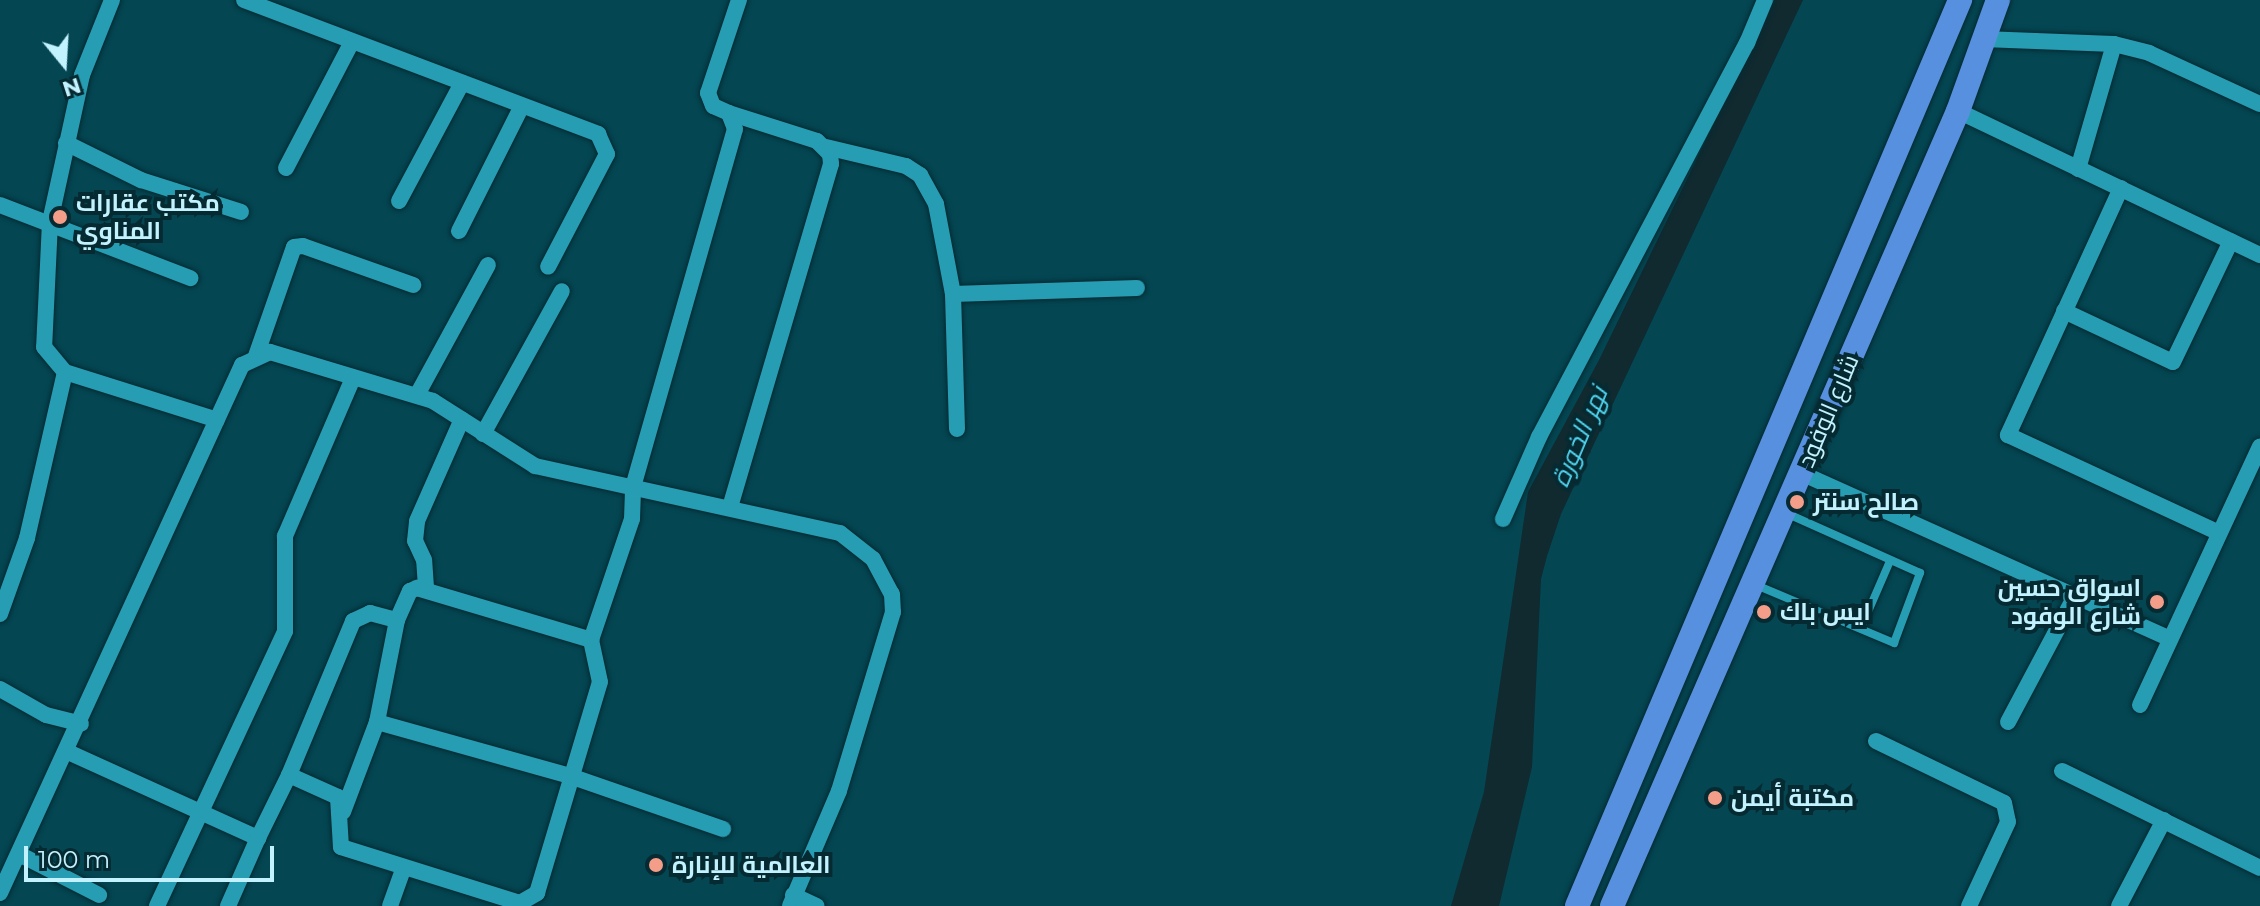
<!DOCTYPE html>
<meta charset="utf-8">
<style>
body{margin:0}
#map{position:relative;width:2260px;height:906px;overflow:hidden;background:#044652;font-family:Montserrat,Cairo,sans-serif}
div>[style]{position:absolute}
.water>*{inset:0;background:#102a30}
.roads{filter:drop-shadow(0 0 2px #062a31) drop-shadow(0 0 2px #062a31)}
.lane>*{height:8px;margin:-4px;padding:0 4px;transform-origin:4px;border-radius:4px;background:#279db4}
.street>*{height:16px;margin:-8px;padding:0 8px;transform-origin:8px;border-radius:8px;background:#279db4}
.primary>*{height:24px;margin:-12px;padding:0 12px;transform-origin:12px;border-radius:12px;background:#5690df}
.dots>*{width:22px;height:22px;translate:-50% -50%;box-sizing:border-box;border:4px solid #062a31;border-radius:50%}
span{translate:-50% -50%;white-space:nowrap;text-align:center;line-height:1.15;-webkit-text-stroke:8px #062a31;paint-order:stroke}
.poi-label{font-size:24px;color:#c2f2fe;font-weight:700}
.left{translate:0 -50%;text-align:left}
.right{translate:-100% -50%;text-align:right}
.street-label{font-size:24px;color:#c2f2fe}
.water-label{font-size:26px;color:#50d4ef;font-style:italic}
.north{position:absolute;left:24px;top:24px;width:80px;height:80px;-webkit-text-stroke:6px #062a31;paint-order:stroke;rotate:162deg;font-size:22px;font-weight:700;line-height:32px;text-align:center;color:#c2f2fe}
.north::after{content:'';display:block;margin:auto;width:28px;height:36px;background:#c2f2fe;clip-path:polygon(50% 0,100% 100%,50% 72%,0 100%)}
.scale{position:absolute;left:24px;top:846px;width:250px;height:36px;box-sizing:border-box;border:4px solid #c2f2fe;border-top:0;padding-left:10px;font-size:24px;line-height:28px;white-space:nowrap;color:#c2f2fe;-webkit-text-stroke:6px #062a31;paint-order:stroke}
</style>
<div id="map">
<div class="water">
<i style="clip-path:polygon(1774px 0,1803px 0,1561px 514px,1547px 556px,1541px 579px,1532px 767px,1499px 906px,1451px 906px,1484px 792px,1528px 492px,1599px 360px)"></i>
</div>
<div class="roads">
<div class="lane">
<i style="left:1756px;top:585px;width:150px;rotate:22.8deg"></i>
<i style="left:1894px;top:643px;width:75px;rotate:-69.6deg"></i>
<i style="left:1920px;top:573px;width:147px;rotate:-155.9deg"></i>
<i style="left:1861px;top:628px;width:73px;rotate:-66.6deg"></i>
</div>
<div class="street">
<i style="left:112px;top:0;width:81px;rotate:111.8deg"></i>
<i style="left:82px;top:75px;width:150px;rotate:102.3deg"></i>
<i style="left:50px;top:222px;width:125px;rotate:92.7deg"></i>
<i style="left:44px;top:347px;width:33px;rotate:50deg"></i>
<i style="left:65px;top:372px;width:159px;rotate:17.5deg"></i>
<i style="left:244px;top:0;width:379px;rotate:20.7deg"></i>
<i style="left:598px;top:134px;width:22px;rotate:66deg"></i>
<i style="left:607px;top:154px;width:127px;rotate:117.6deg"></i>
<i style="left:1983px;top:39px;width:131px;rotate:2.2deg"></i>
<i style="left:2114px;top:44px;width:36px;rotate:14deg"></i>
<i style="left:2149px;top:53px;width:122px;rotate:24.7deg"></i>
<i style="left:1958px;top:111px;width:335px;rotate:25.5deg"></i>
<i style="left:729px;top:113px;width:92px;rotate:17.7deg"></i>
<i style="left:817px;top:141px;width:18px;rotate:45deg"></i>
<i style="left:830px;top:154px;width:10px;rotate:84deg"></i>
<i style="left:831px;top:164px;width:358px;rotate:106.4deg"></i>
<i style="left:66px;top:143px;width:84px;rotate:26.3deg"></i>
<i style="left:141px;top:180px;width:105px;rotate:17.7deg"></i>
<i style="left:826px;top:147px;width:82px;rotate:13.4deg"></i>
<i style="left:906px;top:166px;width:17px;rotate:33deg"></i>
<i style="left:920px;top:175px;width:33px;rotate:61deg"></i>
<i style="left:936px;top:204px;width:92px;rotate:79.3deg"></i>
<i style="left:953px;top:294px;width:135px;rotate:88.3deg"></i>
<i style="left:286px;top:168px;width:142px;rotate:-62.4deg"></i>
<i style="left:2078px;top:169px;width:130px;rotate:-73.9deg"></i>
<i style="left:2121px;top:188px;width:272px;rotate:114.6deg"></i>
<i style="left:2008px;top:435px;width:230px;rotate:24.9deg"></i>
<i style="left:399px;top:201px;width:134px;rotate:-61.9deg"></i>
<i style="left:0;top:205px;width:204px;rotate:21deg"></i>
<i style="left:459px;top:231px;width:140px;rotate:-63.3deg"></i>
<i style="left:953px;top:294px;width:184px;rotate:-1.9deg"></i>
<i style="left:2064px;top:311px;width:120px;rotate:25.1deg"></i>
<i style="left:2173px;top:362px;width:134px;rotate:-64.4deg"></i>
<i style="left:256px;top:356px;width:115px;rotate:-70.8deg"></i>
<i style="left:294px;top:247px;width:9px;rotate:-6deg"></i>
<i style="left:303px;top:246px;width:117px;rotate:19.5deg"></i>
<i style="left:417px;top:395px;width:148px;rotate:-61.4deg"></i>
<i style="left:483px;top:434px;width:163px;rotate:-61.1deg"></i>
<i style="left:1801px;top:473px;width:402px;rotate:24.2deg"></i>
<i style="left:1503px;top:519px;width:90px;rotate:-66.3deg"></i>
<i style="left:1539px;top:437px;width:446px;rotate:-62.2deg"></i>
<i style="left:1747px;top:43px;width:47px;rotate:-67.3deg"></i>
<i style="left:426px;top:587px;width:27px;rotate:-94deg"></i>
<i style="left:424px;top:560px;width:21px;rotate:-115deg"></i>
<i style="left:415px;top:541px;width:20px;rotate:-84deg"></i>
<i style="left:417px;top:521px;width:111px;rotate:-66.2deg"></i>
<i style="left:0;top:614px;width:81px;rotate:-70.4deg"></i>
<i style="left:27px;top:538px;width:170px;rotate:-77.1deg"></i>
<i style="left:0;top:689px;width:53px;rotate:29.5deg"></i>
<i style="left:46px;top:715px;width:36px;rotate:14deg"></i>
<i style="left:2140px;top:705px;width:285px;rotate:-65.1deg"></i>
<i style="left:377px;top:722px;width:104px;rotate:-78.9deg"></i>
<i style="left:397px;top:620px;width:32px;rotate:-66deg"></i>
<i style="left:410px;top:591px;width:8px;rotate:-23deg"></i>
<i style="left:417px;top:588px;width:182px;rotate:16.6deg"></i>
<i style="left:2008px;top:722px;width:145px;rotate:-62deg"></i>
<i style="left:1876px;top:741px;width:142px;rotate:25.8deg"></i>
<i style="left:2004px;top:803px;width:19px;rotate:78deg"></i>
<i style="left:2008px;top:822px;width:93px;rotate:114.9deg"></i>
<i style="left:68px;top:752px;width:209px;rotate:24.4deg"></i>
<i style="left:258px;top:838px;width:70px;rotate:-63.8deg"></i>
<i style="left:289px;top:775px;width:54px;rotate:24.2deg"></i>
<i style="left:338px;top:797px;width:50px;rotate:86.6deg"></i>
<i style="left:341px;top:847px;width:188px;rotate:17.4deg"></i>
<i style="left:520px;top:903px;width:20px;rotate:-30deg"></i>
<i style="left:537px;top:893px;width:220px;rotate:-73.4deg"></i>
<i style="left:600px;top:682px;width:43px;rotate:-102.1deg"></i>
<i style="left:591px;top:640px;width:128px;rotate:-71.3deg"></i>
<i style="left:632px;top:519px;width:32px;rotate:-88deg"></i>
<i style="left:633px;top:487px;width:372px;rotate:-74.1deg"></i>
<i style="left:735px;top:129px;width:17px;rotate:-111deg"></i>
<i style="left:729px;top:113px;width:17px;rotate:-156deg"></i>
<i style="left:713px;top:106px;width:14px;rotate:-111deg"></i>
<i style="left:708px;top:93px;width:98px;rotate:-71.6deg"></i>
<i style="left:2062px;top:771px;width:220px;rotate:26.1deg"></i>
<i style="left:289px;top:775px;width:167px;rotate:-67.4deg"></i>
<i style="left:353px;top:621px;width:19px;rotate:-25deg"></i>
<i style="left:370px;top:613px;width:28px;rotate:15deg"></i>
<i style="left:343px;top:812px;width:96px;rotate:-69.3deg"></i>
<i style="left:377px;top:722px;width:200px;rotate:15.6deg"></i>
<i style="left:570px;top:776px;width:162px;rotate:19.1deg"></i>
<i style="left:19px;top:854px;width:90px;rotate:27.1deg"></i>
<i style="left:0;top:893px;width:581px;rotate:-65.38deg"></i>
<i style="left:242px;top:365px;width:31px;rotate:-25deg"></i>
<i style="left:270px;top:352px;width:170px;rotate:16.7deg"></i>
<i style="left:433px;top:401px;width:121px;rotate:32.5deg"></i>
<i style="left:535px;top:466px;width:312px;rotate:12.4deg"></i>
<i style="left:840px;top:533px;width:42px;rotate:38.2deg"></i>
<i style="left:873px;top:559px;width:40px;rotate:62deg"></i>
<i style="left:892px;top:594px;width:18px;rotate:87deg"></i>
<i style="left:893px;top:612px;width:187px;rotate:106.8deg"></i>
<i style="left:839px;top:791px;width:125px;rotate:113.1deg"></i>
<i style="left:793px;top:895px;width:26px;rotate:25deg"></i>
<i style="left:157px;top:906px;width:303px;rotate:-65deg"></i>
<i style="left:285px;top:631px;width:95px;rotate:-90deg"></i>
<i style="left:285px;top:536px;width:172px;rotate:-66.7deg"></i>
<i style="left:228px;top:906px;width:74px;rotate:-66.2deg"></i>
<i style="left:390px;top:906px;width:41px;rotate:-70.3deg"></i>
<i style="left:2119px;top:906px;width:97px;rotate:-62.4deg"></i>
</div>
<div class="primary">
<i style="left:1577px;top:906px;width:984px;rotate:-67.08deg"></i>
<i style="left:1612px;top:906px;width:867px;rotate:-66.48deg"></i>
<i style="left:1958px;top:111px;width:118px;rotate:-70.2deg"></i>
</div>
</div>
<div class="dots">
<i style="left:60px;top:217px;background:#f49e89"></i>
<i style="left:1797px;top:502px;background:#f49e89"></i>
<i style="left:2157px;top:602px;background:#f49e89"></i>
<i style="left:1764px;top:612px;background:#f49e89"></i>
<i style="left:1715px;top:798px;background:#f49e89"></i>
<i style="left:656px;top:865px;background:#f49e89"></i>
</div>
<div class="poi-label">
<span class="left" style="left:76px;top:217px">مكتب عقارات<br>المناوي</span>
<span class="left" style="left:1813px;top:502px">صالح سنتر</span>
<span class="right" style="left:2141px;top:602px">اسواق حسين<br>شارع الوفود</span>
<span class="left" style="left:1780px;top:612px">ايس باك</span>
<span class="left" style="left:1731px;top:798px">مكتبة أيمن</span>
<span class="left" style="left:672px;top:865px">العالمية للإنارة</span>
</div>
<div class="street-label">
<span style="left:1828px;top:411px;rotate:-67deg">شارع الوفود</span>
</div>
<div class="water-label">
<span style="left:1580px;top:437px;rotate:-67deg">نهر الخورة</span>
</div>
<div class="north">N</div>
<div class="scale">100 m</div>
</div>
